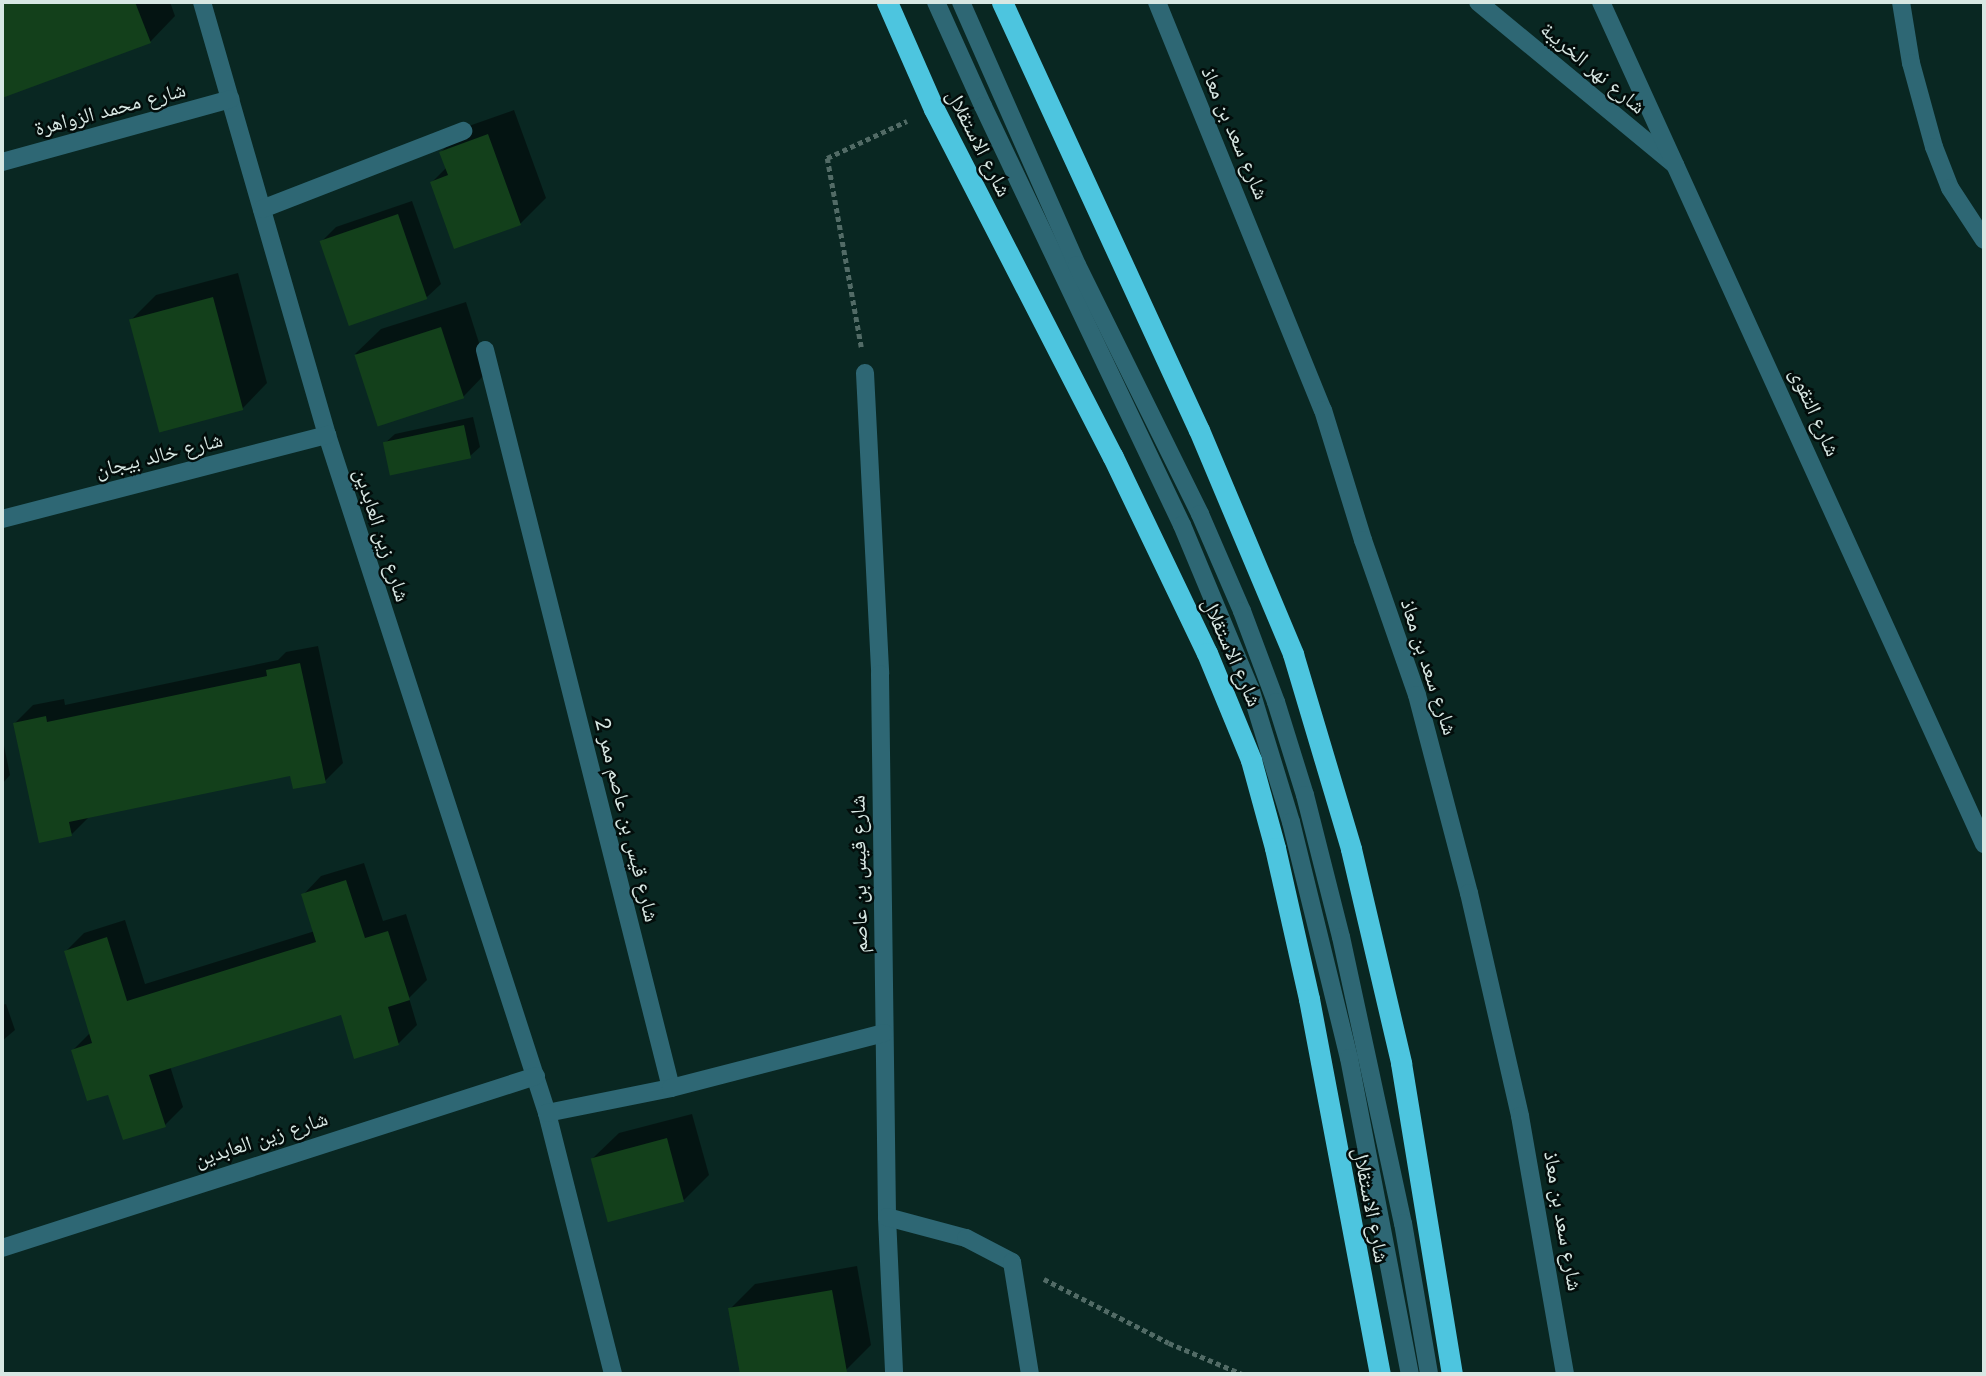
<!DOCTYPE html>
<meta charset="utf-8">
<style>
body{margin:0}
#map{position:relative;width:1986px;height:1376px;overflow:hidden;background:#092722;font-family:Jost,"Noto Naskh Arabic",sans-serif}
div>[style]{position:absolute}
.shadow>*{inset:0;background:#0007}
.building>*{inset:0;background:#13401b;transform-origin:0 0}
.path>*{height:4.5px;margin-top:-2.25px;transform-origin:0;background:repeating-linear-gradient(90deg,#526b66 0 5px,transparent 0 8.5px)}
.minor>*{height:18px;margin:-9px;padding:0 9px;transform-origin:9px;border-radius:9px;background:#2e6774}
.highway>*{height:21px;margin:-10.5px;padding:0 10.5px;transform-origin:10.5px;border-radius:10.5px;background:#4dc5df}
span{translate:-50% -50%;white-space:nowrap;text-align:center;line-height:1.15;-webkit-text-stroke:5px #030d0b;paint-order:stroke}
.street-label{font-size:21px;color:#d7e7e3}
.frame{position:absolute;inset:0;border:4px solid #d7e7e3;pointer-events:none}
</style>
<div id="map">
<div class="shadow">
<i style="clip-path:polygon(2px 2px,170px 2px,175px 16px,150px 42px,3px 96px)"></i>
<i style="clip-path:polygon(514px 110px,546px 198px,520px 224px,432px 182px,447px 167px,441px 152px,466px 127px)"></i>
<i style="clip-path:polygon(412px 201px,441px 284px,427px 297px,322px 241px,336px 227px)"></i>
<i style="clip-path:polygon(238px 273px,267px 383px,242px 409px,131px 320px,156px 295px)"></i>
<i style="clip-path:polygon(466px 302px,488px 371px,463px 397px,355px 354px,381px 329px)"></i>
<i style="clip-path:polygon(473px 417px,480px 447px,470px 456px,385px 443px,395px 434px)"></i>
<i style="clip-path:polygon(318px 646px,343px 763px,325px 781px,291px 774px,91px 815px,72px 834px,15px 723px,33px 705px,64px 699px,65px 705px,278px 660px,286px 652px)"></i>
<i style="clip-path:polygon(2px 736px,10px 775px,2px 784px)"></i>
<i style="clip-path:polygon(364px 863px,383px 921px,406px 914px,427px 980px,409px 998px,417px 1025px,399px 1043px,355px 1057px,342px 1013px,170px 1066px,183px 1107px,165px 1125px,109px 1093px,73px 1050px,91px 1032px,66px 951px,84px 933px,125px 920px,145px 984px,315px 931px,303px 895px,321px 876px)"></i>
<i style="clip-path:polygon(6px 1004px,15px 1030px,2px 1041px,2px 1005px)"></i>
<i style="clip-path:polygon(692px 1114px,709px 1175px,684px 1200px,593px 1158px,619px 1133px)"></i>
<i style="clip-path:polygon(857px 1266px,871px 1345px,846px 1370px,822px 1374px,742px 1374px,730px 1309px,755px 1284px)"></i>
</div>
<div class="building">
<i style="clip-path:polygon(2px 2px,135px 2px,151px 43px,2px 98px)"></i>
<i style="clip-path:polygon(488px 134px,521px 225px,454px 249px,430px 182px,448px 175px,439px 152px)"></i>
<i style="left:398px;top:214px;width:90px;height:83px;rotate:71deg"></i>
<i style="left:213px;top:297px;width:117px;height:87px;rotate:75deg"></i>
<i style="left:441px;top:327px;width:75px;height:91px;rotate:72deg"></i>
<i style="left:464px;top:425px;width:34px;height:83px;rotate:78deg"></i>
<i style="clip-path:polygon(300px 663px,326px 783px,293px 789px,290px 776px,69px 822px,72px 836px,39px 843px,13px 723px,46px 716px,47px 722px,267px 676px,266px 670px)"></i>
<i style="clip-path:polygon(346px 880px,365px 938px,388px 931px,410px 1000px,388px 1007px,399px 1045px,354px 1059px,341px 1015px,149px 1075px,166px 1127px,123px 1140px,108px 1095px,87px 1101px,71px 1050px,92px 1043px,64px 951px,107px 937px,127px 1001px,316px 942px,301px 894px)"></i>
<i style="left:667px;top:1138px;width:66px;height:79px;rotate:75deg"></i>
<i style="clip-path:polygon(832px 1290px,847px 1372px,740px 1374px,728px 1308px)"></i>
</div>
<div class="path">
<i style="left:861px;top:347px;width:192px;rotate:-100.2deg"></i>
<i style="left:827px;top:158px;width:88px;rotate:-24.8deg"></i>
<i style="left:1044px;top:1279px;width:140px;rotate:27.1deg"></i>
<i style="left:1169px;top:1343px;width:79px;rotate:23deg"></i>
</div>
<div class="minor">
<i style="left:202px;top:2px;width:451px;rotate:73.9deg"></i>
<i style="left:327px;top:435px;width:713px;rotate:72.02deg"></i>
<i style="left:547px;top:1113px;width:269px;rotate:75.8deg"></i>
<i style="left:936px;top:2px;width:114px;rotate:65.7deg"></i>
<i style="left:983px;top:106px;width:464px;rotate:64.6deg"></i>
<i style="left:1182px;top:525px;width:177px;rotate:67.4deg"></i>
<i style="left:1250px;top:688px;width:140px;rotate:73deg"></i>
<i style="left:1291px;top:822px;width:243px;rotate:76.2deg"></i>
<i style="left:1349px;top:1058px;width:322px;rotate:79.1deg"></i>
<i style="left:961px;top:2px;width:287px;rotate:66.2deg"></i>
<i style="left:1077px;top:265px;width:278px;rotate:63.7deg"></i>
<i style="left:1200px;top:514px;width:106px;rotate:66.6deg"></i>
<i style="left:1242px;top:611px;width:97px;rotate:69.5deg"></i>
<i style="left:1276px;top:702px;width:97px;rotate:72.7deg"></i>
<i style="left:1305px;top:795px;width:146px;rotate:75.8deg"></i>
<i style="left:1341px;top:937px;width:293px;rotate:77.8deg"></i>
<i style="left:1403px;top:1223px;width:153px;rotate:80.2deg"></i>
<i style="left:1157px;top:2px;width:440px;rotate:67.9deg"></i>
<i style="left:1323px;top:410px;width:136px;rotate:72.9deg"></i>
<i style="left:1363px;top:540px;width:164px;rotate:70.8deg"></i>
<i style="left:1417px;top:695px;width:205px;rotate:75.3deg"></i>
<i style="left:1469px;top:893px;width:229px;rotate:77.1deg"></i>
<i style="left:1520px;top:1116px;width:262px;rotate:80.1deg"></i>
<i style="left:1478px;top:2px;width:256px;rotate:39.6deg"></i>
<i style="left:1601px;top:2px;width:925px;rotate:65.54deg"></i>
<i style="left:1901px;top:2px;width:62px;rotate:80.7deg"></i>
<i style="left:1911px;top:63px;width:87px;rotate:74.7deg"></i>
<i style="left:1934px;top:147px;width:44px;rotate:68.7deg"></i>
<i style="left:1950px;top:188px;width:62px;rotate:56.8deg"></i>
<i style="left:2px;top:162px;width:237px;rotate:-15.4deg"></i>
<i style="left:262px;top:209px;width:216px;rotate:-21.2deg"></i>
<i style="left:485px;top:350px;width:761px;rotate:75.85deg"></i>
<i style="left:865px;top:373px;width:301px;rotate:87.1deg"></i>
<i style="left:880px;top:674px;width:543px;rotate:89.26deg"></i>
<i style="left:887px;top:1217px;width:157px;rotate:87.4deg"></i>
<i style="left:2px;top:519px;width:336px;rotate:-14.5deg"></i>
<i style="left:547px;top:1113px;width:126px;rotate:-11.4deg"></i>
<i style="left:671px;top:1088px;width:220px;rotate:-14.5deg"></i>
<i style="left:887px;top:1217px;width:82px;rotate:14.9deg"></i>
<i style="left:966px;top:1238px;width:52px;rotate:27.6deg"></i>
<i style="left:1012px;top:1262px;width:113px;rotate:80.9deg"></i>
<i style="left:2px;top:1248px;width:561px;rotate:-17.85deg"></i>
</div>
<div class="highway">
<i style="left:887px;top:2px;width:117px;rotate:66.3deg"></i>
<i style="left:934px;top:109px;width:391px;rotate:62.8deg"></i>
<i style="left:1113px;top:457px;width:217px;rotate:64.4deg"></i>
<i style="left:1207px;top:653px;width:116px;rotate:67.6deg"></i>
<i style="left:1251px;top:760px;width:91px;rotate:74.7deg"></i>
<i style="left:1275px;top:848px;width:155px;rotate:77.3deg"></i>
<i style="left:1309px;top:999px;width:382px;rotate:79.3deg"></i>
<i style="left:1002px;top:2px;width:471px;rotate:65.3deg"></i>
<i style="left:1199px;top:430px;width:243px;rotate:67.2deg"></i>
<i style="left:1293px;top:654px;width:203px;rotate:73.4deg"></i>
<i style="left:1351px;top:849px;width:220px;rotate:76.8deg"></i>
<i style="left:1401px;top:1063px;width:315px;rotate:80.7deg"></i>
</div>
<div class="street-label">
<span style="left:1593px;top:68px;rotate:40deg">شارع نهر الخريبة</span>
<span style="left:110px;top:109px;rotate:-15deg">شارع محمد الزواهرة</span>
<span style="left:1235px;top:133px;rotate:67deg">شارع سعد بن معاذ</span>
<span style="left:979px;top:143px;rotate:63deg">شارع الاستقلال</span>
<span style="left:1815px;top:412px;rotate:66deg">شارع التقوى</span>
<span style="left:159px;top:455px;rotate:-14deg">شارع خالد بيجان</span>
<span style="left:382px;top:535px;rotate:72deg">شارع زين العابدين</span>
<span style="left:1232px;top:652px;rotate:66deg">شارع الاستقلال</span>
<span style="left:1429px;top:667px;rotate:72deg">شارع سعد بن معاذ</span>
<span style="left:627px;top:820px;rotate:76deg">شارع قيس بن عاصم ممر 2</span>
<span style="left:859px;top:874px;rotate:-91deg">شارع قيس بن عاصم</span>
<span style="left:261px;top:1139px;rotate:-18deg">شارع زين العابدين</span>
<span style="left:1371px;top:1205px;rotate:79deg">شارع الاستقلال</span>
<span style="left:1563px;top:1221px;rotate:80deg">شارع سعد بن معاذ</span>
</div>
<div class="frame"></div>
</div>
